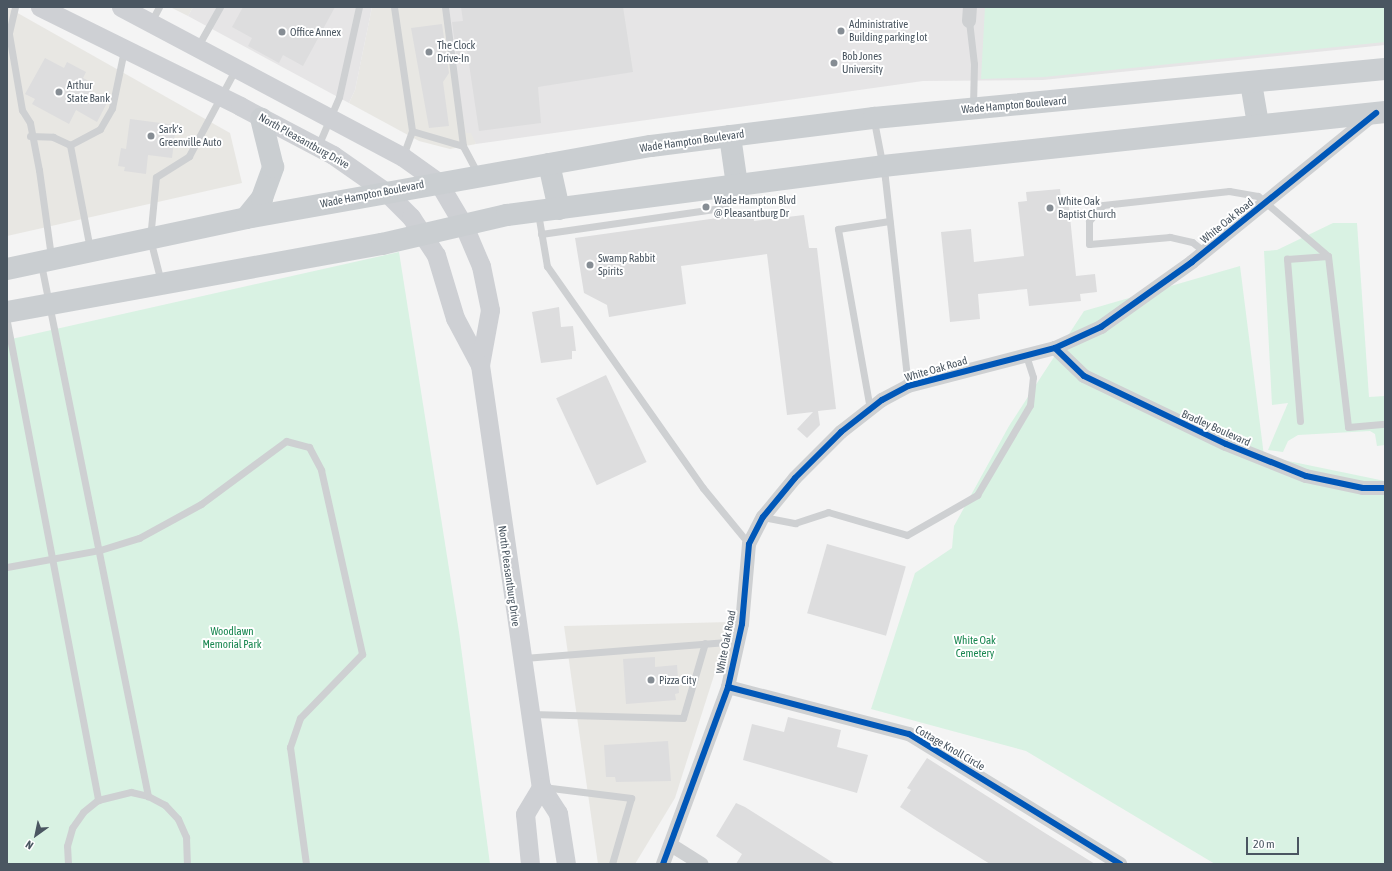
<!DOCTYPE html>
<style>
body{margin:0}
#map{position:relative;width:1392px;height:871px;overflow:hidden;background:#f4f4f4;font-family:"Asap Condensed",sans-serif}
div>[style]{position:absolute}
.commercial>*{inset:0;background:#e8e7e3}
.education>*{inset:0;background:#e6e5e6}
.green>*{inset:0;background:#d9f2e3}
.building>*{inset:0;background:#ddddde;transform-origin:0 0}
.service>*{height:7px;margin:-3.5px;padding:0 3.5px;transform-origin:3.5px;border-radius:3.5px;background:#ced0d2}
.minor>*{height:14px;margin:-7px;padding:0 7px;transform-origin:7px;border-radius:7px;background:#ced0d2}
.secondary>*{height:19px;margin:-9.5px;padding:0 9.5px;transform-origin:9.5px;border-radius:9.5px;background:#ced0d4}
.primary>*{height:22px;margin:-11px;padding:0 11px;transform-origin:11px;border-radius:11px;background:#caced1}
.cycleway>*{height:6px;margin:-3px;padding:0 3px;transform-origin:3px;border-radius:3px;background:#0057b8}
.dots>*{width:11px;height:11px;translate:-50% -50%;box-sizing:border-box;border:2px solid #fff;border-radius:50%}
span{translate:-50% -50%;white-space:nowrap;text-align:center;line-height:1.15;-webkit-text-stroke:4px #fff;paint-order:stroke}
.poi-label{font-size:11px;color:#4a5661}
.left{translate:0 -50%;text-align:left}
.street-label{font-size:11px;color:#4a5661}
.park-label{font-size:11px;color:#17864f}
.frame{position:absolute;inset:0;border:8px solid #4a5661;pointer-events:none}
.north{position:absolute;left:16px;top:815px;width:40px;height:40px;-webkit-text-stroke:3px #fff;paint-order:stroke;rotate:213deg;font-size:11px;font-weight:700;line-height:16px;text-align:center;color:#4a5661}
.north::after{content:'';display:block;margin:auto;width:14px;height:18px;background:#4a5661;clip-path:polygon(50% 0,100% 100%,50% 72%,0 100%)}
.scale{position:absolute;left:1246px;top:837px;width:53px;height:18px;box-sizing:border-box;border:2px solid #4a5661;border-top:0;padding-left:5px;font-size:12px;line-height:14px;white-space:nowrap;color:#4a5661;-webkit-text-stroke:3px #fff;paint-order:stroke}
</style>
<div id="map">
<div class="commercial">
<i style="clip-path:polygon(7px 7px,230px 133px,242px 183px,7px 236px)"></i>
<i style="clip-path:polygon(170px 7px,193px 7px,188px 16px)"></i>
<i style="clip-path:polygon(372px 7px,443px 7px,476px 144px,450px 149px,419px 141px,349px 103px,355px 90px)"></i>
<i style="clip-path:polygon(731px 622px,675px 798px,635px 864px,598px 864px,564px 626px)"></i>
</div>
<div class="education">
<i style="clip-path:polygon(193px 7px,372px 7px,355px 90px,349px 103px,188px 16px)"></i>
<i style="clip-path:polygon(443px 7px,1385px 7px,1385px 45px,1043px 80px,923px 81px,476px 144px,471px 133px,466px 133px)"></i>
</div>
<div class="green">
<i style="clip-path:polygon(985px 7px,1385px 7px,1385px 42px,1044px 77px,981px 79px)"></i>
<i style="clip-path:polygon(1333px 223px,1357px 223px,1369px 397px,1385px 396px,1385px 445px,1377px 446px,1375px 434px,1370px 431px,1298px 435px,1288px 441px,1283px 452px,1268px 450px,1288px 403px,1272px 405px,1264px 251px,1277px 250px)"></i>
<i style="clip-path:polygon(399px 252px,459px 632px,490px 864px,7px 864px,7px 340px)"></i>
<i style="clip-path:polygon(1240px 266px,1264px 456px,1385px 481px,1385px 864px,1215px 864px,1026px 751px,871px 709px,915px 573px,952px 548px,954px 526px,1009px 426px,1084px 311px)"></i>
</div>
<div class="building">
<i style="clip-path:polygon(243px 7px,335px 7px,303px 66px,283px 55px,279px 63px,248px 46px,252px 38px,232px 27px)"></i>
<i style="clip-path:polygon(461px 7px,623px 7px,633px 72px,538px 87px,541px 123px,479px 131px,466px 44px,457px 59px,452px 22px,463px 21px)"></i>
<i style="clip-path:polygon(442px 24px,449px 73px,443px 82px,449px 126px,429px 128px,411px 28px)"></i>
<i style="clip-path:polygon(45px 58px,64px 68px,67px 62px,86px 72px,83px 78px,91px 82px,87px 89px,108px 101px,97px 122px,76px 110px,69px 124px,32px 104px,35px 99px,25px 94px)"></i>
<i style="clip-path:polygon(130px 119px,176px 125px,172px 158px,148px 155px,146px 174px,124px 171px,125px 167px,118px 166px,121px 148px,126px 149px)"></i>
<i style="clip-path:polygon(1060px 189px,1061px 197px,1068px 197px,1076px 276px,1095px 274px,1097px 292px,1080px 294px,1081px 301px,1029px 306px,1027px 289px,978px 294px,980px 319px,950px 322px,941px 232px,971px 229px,974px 262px,1024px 256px,1018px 202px,1027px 201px,1026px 192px)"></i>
<i style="clip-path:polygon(753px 213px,754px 221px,804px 215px,809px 248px,817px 248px,836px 409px,818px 411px,820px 425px,807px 438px,797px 429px,813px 412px,787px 415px,767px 254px,681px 266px,686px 304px,609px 317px,607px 305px,584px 293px,575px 238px)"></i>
<i style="clip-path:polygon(559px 307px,561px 327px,573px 326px,576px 351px,572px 351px,572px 359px,541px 363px,532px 312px)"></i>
<i style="left:606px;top:375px;width:96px;height:55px;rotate:65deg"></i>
<i style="left:827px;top:544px;width:82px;height:72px;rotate:16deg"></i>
<i style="clip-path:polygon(655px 657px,655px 667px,677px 665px,679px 693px,675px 694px,676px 700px,626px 704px,623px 659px)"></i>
<i style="clip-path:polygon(788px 717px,841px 730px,837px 747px,868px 755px,857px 793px,743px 760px,752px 724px,784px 732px)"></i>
<i style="clip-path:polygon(668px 741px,671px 781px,616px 782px,615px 777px,606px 777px,604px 745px)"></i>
<i style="clip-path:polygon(927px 758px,1045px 833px,1095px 864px,990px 864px,937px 831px,900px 807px,911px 790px,907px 788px)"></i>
<i style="clip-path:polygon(736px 803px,745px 807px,835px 864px,736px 864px,742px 854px,716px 836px)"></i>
</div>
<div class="service">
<i style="left:15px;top:7px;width:28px;rotate:103deg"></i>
<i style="left:9px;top:34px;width:77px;rotate:80.3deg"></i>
<i style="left:22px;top:110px;width:15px;rotate:58deg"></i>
<i style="left:30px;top:123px;width:48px;rotate:79.2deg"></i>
<i style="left:39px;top:170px;width:88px;rotate:82.1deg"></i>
<i style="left:394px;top:7px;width:125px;rotate:81.7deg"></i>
<i style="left:412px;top:131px;width:27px;rotate:110deg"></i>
<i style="left:445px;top:7px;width:140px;rotate:82.6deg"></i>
<i style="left:463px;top:146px;width:32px;rotate:62deg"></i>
<i style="left:969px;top:21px;width:43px;rotate:83.4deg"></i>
<i style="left:974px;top:64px;width:42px;rotate:91.4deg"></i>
<i style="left:151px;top:22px;width:17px;rotate:-62deg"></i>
<i style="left:198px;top:46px;width:45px;rotate:-60.6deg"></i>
<i style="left:874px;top:121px;width:58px;rotate:79.1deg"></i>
<i style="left:885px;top:178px;width:209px;rotate:83.7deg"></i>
<i style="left:412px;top:131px;width:53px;rotate:16.4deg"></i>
<i style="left:30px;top:136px;width:23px;rotate:2deg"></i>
<i style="left:53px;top:137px;width:19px;rotate:25deg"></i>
<i style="left:318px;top:146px;width:53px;rotate:-66.8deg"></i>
<i style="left:339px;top:97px;width:92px;rotate:-77.5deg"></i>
<i style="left:538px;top:213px;width:54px;rotate:80.4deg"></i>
<i style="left:547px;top:266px;width:271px;rotate:54.9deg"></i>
<i style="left:703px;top:488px;width:72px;rotate:50.6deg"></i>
<i style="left:541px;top:234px;width:189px;rotate:-8.2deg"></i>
<i style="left:728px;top:207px;width:19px;rotate:-99deg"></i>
<i style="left:90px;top:249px;width:106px;rotate:-100.9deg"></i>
<i style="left:70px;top:145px;width:34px;rotate:-28deg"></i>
<i style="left:100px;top:129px;width:24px;rotate:-60deg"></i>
<i style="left:112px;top:108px;width:59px;rotate:-78.3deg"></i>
<i style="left:1205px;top:252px;width:16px;rotate:-142deg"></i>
<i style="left:1192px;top:242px;width:23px;rotate:-167deg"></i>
<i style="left:1170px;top:237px;width:81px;rotate:175.1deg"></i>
<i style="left:1089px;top:244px;width:23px;rotate:-90deg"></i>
<i style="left:1089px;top:221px;width:21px;rotate:-49deg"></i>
<i style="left:1103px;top:205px;width:127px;rotate:-6.3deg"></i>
<i style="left:1229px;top:191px;width:29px;rotate:10deg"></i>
<i style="left:1258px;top:196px;width:92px;rotate:40.6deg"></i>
<i style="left:1328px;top:256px;width:172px;rotate:83.3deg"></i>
<i style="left:1348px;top:427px;width:37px;rotate:-5deg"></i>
<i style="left:41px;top:264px;width:543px;rotate:78.63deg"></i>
<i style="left:161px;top:282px;width:44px;rotate:-104.3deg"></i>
<i style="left:150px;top:239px;width:62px;rotate:-84.5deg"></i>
<i style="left:156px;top:177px;width:39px;rotate:-32deg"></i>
<i style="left:189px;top:156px;width:100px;rotate:-61.9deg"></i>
<i style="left:7px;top:322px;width:487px;rotate:79.2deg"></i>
<i style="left:870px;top:409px;width:183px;rotate:-100.1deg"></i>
<i style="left:838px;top:229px;width:52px;rotate:-8.9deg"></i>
<i style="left:1300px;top:421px;width:163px;rotate:-94.6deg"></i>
<i style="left:1287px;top:259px;width:41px;rotate:-4.2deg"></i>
<i style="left:763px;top:517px;width:33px;rotate:11deg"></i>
<i style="left:795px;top:523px;width:35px;rotate:-18deg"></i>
<i style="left:828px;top:512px;width:82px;rotate:16.2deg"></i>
<i style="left:907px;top:535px;width:81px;rotate:-29.7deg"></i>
<i style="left:977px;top:495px;width:104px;rotate:-59.5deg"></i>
<i style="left:1030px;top:405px;width:28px;rotate:-84deg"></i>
<i style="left:1033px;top:377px;width:22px;rotate:-108deg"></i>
<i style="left:7px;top:567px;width:95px;rotate:-10.4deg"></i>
<i style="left:100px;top:550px;width:41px;rotate:-17.1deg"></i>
<i style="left:139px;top:538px;width:71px;rotate:-28.7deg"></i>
<i style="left:201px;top:504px;width:106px;rotate:-36.5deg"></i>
<i style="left:286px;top:441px;width:24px;rotate:15deg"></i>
<i style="left:309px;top:447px;width:26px;rotate:62deg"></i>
<i style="left:321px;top:470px;width:189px;rotate:77.4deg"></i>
<i style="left:362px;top:654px;width:89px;rotate:134.1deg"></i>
<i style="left:300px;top:718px;width:31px;rotate:109deg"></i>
<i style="left:290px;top:747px;width:118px;rotate:82.2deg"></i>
<i style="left:524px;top:658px;width:216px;rotate:-4.5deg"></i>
<i style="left:531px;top:714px;width:152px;rotate:1.5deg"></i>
<i style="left:683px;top:718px;width:78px;rotate:-73.7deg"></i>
<i style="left:543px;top:787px;width:89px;rotate:7.1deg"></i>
<i style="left:631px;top:798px;width:69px;rotate:106.1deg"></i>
<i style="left:68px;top:864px;width:18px;rotate:-93deg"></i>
<i style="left:67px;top:846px;width:19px;rotate:-74deg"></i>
<i style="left:72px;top:828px;width:19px;rotate:-55deg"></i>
<i style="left:83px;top:812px;width:19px;rotate:-39deg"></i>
<i style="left:98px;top:800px;width:34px;rotate:-14deg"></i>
<i style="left:131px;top:792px;width:17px;rotate:13deg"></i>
<i style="left:148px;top:796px;width:19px;rotate:28deg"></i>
<i style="left:165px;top:805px;width:19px;rotate:47deg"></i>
<i style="left:178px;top:819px;width:20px;rotate:66deg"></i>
<i style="left:186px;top:837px;width:27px;rotate:88deg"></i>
</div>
<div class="minor">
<i style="left:969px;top:21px;width:14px;rotate:-86deg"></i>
<i style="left:1055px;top:348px;width:40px;rotate:44deg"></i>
<i style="left:1084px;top:376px;width:157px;rotate:25.6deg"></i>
<i style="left:1226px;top:444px;width:86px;rotate:21.8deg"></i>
<i style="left:1306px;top:476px;width:58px;rotate:11.9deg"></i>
<i style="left:1363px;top:488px;width:22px"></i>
<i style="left:728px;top:687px;width:187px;rotate:14.6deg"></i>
<i style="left:909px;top:734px;width:248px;rotate:31.6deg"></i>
<i style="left:671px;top:845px;width:36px;rotate:32deg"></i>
<i style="left:663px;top:864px;width:189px;rotate:-69.8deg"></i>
<i style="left:728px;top:687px;width:65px;rotate:-77.5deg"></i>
<i style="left:742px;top:624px;width:80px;rotate:-85deg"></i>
<i style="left:749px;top:544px;width:30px;rotate:-63deg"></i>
<i style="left:763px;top:517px;width:50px;rotate:-50.6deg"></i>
<i style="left:795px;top:478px;width:65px;rotate:-45deg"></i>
<i style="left:841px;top:432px;width:52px;rotate:-38deg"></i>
<i style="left:882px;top:400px;width:30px;rotate:-28deg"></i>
<i style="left:908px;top:386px;width:152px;rotate:-14.5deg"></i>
<i style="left:1055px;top:348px;width:51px;rotate:-24.5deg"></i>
<i style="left:1101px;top:327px;width:112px;rotate:-35.5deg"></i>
<i style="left:1192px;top:262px;width:235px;rotate:-39.1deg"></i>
</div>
<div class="secondary">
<i style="left:40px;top:7px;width:223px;rotate:26.3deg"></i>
<i style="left:240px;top:106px;width:105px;rotate:27.8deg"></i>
<i style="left:333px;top:155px;width:65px;rotate:34.9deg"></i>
<i style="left:386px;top:192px;width:35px;rotate:45deg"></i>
<i style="left:411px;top:217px;width:45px;rotate:56.7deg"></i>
<i style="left:436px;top:255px;width:66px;rotate:73.2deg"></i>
<i style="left:455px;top:318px;width:53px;rotate:62deg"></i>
<i style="left:121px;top:7px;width:319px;rotate:28deg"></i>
<i style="left:403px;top:157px;width:43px;rotate:35.5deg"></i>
<i style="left:438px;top:182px;width:51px;rotate:59.4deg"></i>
<i style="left:464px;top:226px;width:43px;rotate:67deg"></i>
<i style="left:481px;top:266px;width:45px;rotate:78.4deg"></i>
<i style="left:490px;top:310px;width:56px;rotate:100.3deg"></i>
<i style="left:480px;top:365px;width:426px;rotate:81.8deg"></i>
<i style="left:541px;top:787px;width:31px;rotate:57deg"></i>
<i style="left:558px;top:813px;width:52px;rotate:81.1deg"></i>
<i style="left:530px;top:864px;width:50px;rotate:-95.7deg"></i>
<i style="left:525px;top:814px;width:31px;rotate:-59deg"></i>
</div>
<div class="primary">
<i style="left:1251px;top:83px;width:42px;rotate:80.3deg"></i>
<i style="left:730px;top:136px;width:49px;rotate:81.9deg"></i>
<i style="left:549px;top:164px;width:46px;rotate:77.5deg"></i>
<i style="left:246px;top:218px;width:26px;rotate:-51deg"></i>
<i style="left:262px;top:198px;width:33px;rotate:-70deg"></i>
<i style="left:273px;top:167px;width:50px;rotate:-103.8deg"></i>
<i style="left:7px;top:269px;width:244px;rotate:-12deg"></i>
<i style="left:246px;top:218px;width:411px;rotate:-10.1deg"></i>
<i style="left:651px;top:146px;width:225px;rotate:-7.2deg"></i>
<i style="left:874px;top:118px;width:513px;rotate:-5.48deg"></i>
<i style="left:7px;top:312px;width:381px;rotate:-10.3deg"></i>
<i style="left:382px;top:244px;width:128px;rotate:-13.1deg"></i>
<i style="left:507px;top:215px;width:379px;rotate:-7.4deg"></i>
<i style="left:883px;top:166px;width:505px;rotate:-6.14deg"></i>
</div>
<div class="cycleway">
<i style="left:1055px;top:348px;width:40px;rotate:44deg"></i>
<i style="left:1084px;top:376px;width:157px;rotate:25.6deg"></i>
<i style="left:1226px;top:444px;width:86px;rotate:21.8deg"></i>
<i style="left:1306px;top:476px;width:58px;rotate:11.9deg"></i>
<i style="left:1363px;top:488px;width:22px"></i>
<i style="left:728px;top:687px;width:187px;rotate:14.6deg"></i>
<i style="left:909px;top:734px;width:248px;rotate:31.6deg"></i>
<i style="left:663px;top:864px;width:189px;rotate:-69.8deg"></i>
<i style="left:728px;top:687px;width:65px;rotate:-77.5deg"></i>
<i style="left:742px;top:624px;width:80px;rotate:-85deg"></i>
<i style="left:749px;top:544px;width:30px;rotate:-63deg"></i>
<i style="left:763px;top:517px;width:50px;rotate:-50.6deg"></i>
<i style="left:795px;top:478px;width:65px;rotate:-45deg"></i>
<i style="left:841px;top:432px;width:52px;rotate:-38deg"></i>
<i style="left:882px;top:400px;width:30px;rotate:-28deg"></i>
<i style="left:908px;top:386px;width:152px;rotate:-14.5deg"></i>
<i style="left:1055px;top:348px;width:51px;rotate:-24.5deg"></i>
<i style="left:1101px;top:327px;width:112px;rotate:-35.5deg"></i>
<i style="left:1192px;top:262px;width:237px;rotate:-39deg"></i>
</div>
<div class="dots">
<i style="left:841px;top:31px;background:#868d94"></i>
<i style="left:282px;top:32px;background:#868d94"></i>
<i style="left:429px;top:52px;background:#868d94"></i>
<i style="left:834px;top:63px;background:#868d94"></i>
<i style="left:59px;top:92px;background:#868d94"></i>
<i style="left:151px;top:136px;background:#868d94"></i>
<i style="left:706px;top:207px;background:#868d94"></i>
<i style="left:1050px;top:208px;background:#868d94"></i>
<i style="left:590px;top:265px;background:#868d94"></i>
<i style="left:651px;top:680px;background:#868d94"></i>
</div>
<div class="poi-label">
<span class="left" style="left:849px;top:31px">Administrative<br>Building parking lot</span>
<span class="left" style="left:290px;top:32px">Office Annex</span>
<span class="left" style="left:437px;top:52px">The Clock<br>Drive-In</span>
<span class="left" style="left:842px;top:63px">Bob Jones<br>University</span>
<span class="left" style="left:67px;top:92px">Arthur<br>State Bank</span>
<span class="left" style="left:159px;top:136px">Sark's<br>Greenville Auto</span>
<span class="left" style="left:714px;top:207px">Wade Hampton Blvd<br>@ Pleasantburg Dr</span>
<span class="left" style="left:1058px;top:208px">White Oak<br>Baptist Church</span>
<span class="left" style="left:598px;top:265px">Swamp Rabbit<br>Spirits</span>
<span class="left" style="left:659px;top:680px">Pizza City</span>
</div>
<div class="street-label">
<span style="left:1014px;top:105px;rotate:-5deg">Wade Hampton Boulevard</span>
<span style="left:304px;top:141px;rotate:29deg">North Pleasantburg Drive</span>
<span style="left:692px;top:141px;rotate:-8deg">Wade Hampton Boulevard</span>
<span style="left:372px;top:194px;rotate:-11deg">Wade Hampton Boulevard</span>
<span style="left:1227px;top:221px;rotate:-39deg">White Oak Road</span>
<span style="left:936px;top:369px;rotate:-16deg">White Oak Road</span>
<span style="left:1216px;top:428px;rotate:24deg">Bradley Boulevard</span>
<span style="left:509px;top:576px;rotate:82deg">North Pleasantburg Drive</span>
<span style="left:726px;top:642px;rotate:-79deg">White Oak Road</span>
<span style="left:950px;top:748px;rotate:30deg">Cottage Knoll Circle</span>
</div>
<div class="park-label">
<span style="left:232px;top:638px">Woodlawn<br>Memorial Park</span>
<span style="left:975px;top:647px">White Oak<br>Cemetery</span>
</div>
<div class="frame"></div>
<div class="north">N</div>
<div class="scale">20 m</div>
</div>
